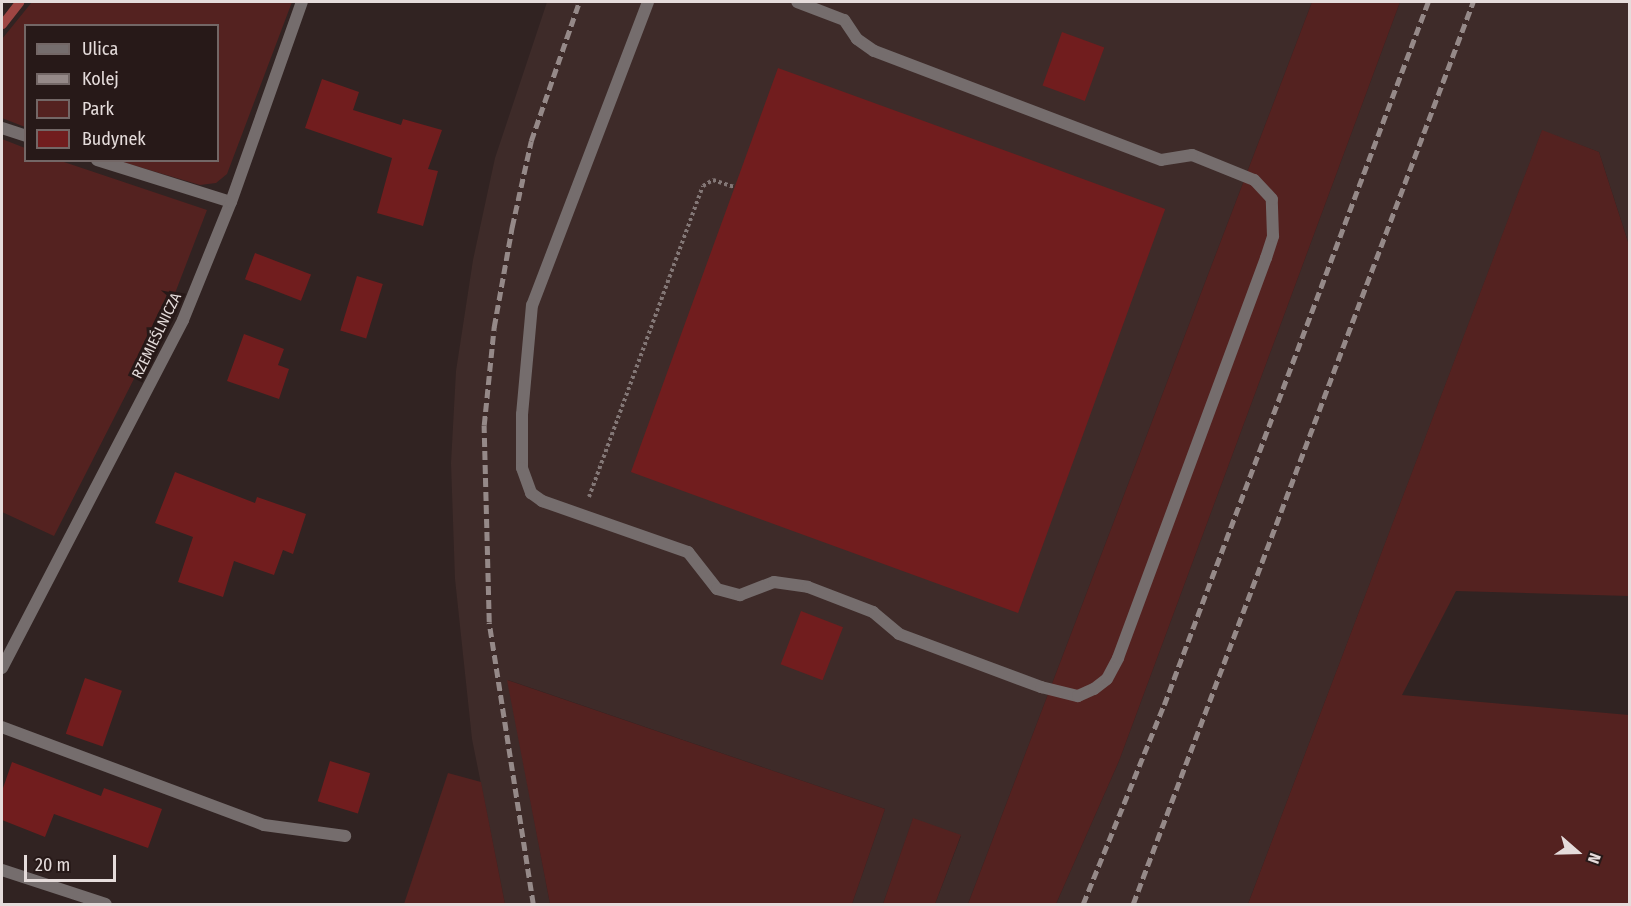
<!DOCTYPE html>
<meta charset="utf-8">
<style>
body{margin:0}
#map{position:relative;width:1631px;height:906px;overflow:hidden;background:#312322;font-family:"Fira Sans Condensed",sans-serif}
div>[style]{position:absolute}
.built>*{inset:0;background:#3e2b29}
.green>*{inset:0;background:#542220}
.stream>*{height:9px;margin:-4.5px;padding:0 4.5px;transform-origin:4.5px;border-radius:4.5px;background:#9e4643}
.building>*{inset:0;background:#711d1e;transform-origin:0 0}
.path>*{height:4px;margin-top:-2px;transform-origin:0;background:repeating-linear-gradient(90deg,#837776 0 3px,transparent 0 6px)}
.service>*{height:12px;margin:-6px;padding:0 6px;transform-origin:6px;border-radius:6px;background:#756d6d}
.minor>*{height:12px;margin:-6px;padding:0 6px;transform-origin:6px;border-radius:6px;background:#756d6d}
.rail>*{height:4.5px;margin-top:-2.25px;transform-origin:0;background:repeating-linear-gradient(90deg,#958988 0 9px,transparent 0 13.5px)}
span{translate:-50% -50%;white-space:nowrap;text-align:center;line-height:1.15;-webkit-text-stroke:6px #271918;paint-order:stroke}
.street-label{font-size:15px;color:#e5dcdb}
.frame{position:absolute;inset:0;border:3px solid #e5dcdb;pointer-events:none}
.legend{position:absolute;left:24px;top:24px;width:195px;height:138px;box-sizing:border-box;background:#271918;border:2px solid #736766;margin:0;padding:8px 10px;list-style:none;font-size:18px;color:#e5dcdb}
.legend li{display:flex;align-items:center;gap:12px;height:30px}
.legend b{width:30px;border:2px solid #736766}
.north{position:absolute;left:1547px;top:822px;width:60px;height:60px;-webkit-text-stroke:4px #271918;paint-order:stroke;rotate:110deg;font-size:16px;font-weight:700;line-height:24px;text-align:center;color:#e5dcdb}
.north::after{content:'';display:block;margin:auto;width:21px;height:27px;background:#e5dcdb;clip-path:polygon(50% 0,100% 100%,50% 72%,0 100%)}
.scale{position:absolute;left:24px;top:855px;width:92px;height:27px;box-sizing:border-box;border:3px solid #e5dcdb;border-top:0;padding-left:8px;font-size:18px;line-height:21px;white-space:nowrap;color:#e5dcdb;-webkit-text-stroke:4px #271918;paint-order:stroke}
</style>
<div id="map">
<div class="built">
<i style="clip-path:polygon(547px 2px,1312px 2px,968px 904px,935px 904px,961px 836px,913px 819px,883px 904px,852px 904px,885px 809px,508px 680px,550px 904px,505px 904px,472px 739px,455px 579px,451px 463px,456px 371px,473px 260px,495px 158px)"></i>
<i style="clip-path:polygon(1400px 2px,1629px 2px,1629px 245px,1599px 152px,1542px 131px,1248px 904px,1056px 904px,1119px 761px)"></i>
</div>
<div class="green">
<i style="clip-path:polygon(32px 2px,292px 2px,227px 174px,216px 183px,200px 185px,119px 161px,218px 160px,218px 26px,26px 26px,25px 127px,2px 118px,2px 39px)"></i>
<i style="clip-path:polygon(1312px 2px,1400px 2px,1119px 761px,1056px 904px,968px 904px)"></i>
<i style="clip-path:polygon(1542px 130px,1599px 152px,1629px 245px,1629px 596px,1456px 591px,1402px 695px,1629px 715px,1629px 904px,1248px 904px)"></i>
<i style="clip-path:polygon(2px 139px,25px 148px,26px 160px,61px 161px,207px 210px,167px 314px,54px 536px,2px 512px)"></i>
<i style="clip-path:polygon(507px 680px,885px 809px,852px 904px,550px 904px)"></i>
<i style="clip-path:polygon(448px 773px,481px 782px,505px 904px,404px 904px)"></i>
<i style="clip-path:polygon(913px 818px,961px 835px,935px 904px,883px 904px)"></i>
</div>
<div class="stream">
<i style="left:2px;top:24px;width:28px;rotate:-52deg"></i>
</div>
<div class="building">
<i style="left:1062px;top:32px;width:45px;height:57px;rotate:20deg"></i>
<i style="left:778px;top:68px;width:412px;height:430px;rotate:20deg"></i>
<i style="clip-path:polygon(322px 79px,359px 92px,353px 110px,401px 125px,403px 119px,442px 130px,428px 169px,438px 171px,423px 226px,377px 213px,392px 158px,305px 128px)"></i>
<i style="left:255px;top:253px;width:60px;height:28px;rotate:21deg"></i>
<i style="left:357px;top:276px;width:27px;height:57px;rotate:17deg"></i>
<i style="clip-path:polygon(244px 334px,284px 349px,278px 365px,289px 369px,279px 399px,227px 381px)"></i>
<i style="clip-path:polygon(175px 472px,255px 503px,257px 497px,306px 514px,293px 554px,283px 550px,274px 575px,234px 561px,223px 597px,178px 582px,193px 537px,155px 523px)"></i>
<i style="left:801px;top:611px;width:45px;height:57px;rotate:21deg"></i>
<i style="left:85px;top:678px;width:39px;height:59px;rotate:19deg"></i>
<i style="left:330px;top:761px;width:42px;height:42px;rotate:17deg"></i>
<i style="clip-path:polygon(12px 762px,101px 796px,104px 788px,162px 809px,148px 848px,54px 814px,45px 837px,2px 820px,2px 791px)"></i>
</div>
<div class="path">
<i style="left:589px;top:497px;width:331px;rotate:-69.9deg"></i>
<i style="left:703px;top:186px;width:12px;rotate:-31deg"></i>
<i style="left:713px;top:180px;width:22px;rotate:18deg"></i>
</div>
<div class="service">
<i style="left:648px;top:2px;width:324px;rotate:110.9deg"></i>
<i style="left:532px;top:305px;width:109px;rotate:95.2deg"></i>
<i style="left:522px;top:414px;width:54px;rotate:90deg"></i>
<i style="left:522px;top:468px;width:27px;rotate:70deg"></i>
<i style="left:531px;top:493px;width:14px;rotate:36deg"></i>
<i style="left:542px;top:501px;width:155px;rotate:19.3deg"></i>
<i style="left:688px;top:552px;width:47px;rotate:51.9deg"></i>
<i style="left:717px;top:589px;width:24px;rotate:15deg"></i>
<i style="left:740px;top:595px;width:36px;rotate:-21deg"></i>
<i style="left:774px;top:582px;width:34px;rotate:8deg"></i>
<i style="left:808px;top:587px;width:70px;rotate:21deg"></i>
<i style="left:873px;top:612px;width:34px;rotate:40deg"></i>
<i style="left:899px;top:634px;width:152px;rotate:20.5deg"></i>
<i style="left:1041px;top:687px;width:38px;rotate:14deg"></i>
<i style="left:1078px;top:696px;width:17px;rotate:-24deg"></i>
<i style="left:1094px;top:689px;width:16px;rotate:-38deg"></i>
<i style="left:1107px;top:679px;width:24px;rotate:-62deg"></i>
<i style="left:1118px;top:658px;width:427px;rotate:-69.7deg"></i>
<i style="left:1266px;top:258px;width:23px;rotate:-72deg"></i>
<i style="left:1273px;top:236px;width:37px;rotate:-92deg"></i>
<i style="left:1272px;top:199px;width:26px;rotate:-133deg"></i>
<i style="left:1254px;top:180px;width:67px;rotate:-158deg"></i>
<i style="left:1192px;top:155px;width:31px;rotate:171deg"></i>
<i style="left:1161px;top:160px;width:307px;rotate:-159.2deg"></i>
<i style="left:874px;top:51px;width:21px;rotate:-145deg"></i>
<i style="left:857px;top:39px;width:23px;rotate:-124deg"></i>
<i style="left:844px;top:20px;width:50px;rotate:-159deg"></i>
<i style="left:2px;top:727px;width:280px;rotate:20.5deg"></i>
<i style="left:264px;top:825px;width:82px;rotate:7.7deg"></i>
<i style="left:2px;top:870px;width:109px;rotate:18.1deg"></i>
</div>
<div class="minor">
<i style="left:2px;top:128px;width:25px;rotate:18deg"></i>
<i style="left:97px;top:160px;width:140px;rotate:17.4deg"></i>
<i style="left:2px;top:668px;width:392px;rotate:-62.5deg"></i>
<i style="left:183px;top:320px;width:127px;rotate:-67.9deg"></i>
<i style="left:231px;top:202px;width:212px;rotate:-70.5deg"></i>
</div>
<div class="rail">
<i style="left:533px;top:904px;width:285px;rotate:-98.9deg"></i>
<i style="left:489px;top:622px;width:197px;rotate:-91.5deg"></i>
<i style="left:484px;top:425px;width:99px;rotate:-84.2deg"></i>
<i style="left:494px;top:327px;width:102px;rotate:-79.8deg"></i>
<i style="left:512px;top:227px;width:88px;rotate:-77.5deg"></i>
<i style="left:531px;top:141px;width:147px;rotate:-70.9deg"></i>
<i style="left:1083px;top:904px;width:215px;rotate:-67.9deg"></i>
<i style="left:1164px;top:705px;width:751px;rotate:-69.42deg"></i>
<i style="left:1133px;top:904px;width:964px;rotate:-69.35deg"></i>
</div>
<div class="street-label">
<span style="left:157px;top:336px;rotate:-64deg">RZEMIEŚLNICZA</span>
</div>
<div class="frame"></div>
<ul class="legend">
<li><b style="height:8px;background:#756d6d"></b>Ulica</li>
<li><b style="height:8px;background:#958988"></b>Kolej</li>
<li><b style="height:16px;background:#542220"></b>Park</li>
<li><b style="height:16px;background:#711d1e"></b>Budynek</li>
</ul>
<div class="north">N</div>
<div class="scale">20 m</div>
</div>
